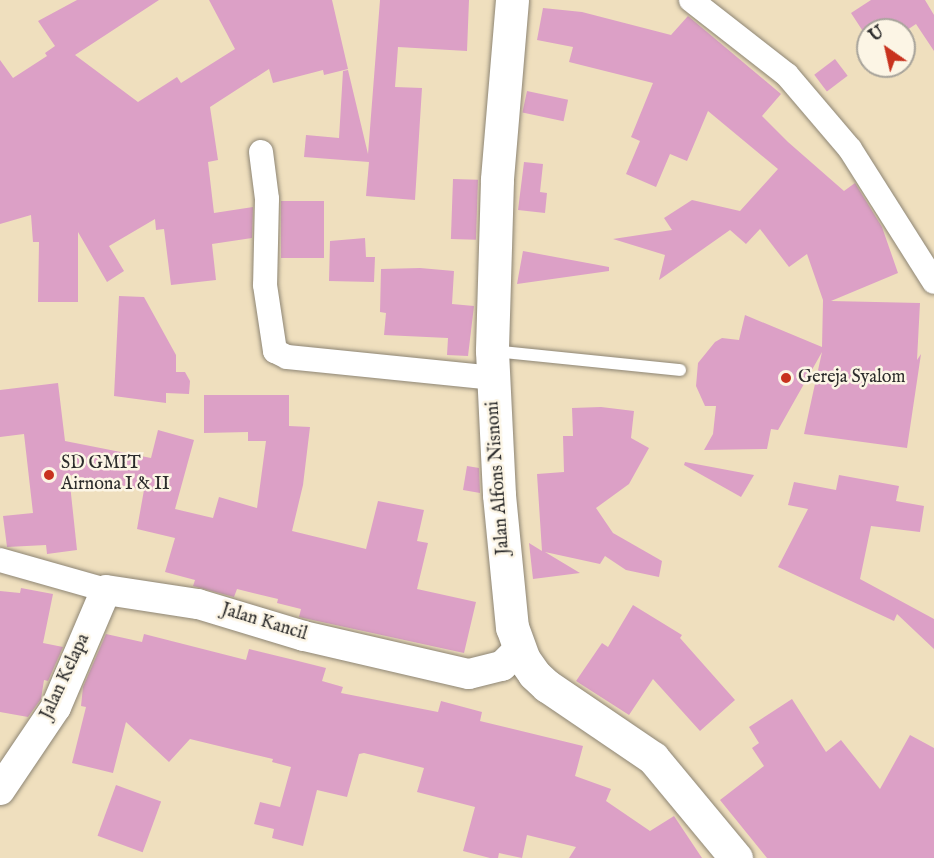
<!DOCTYPE html>
<style>
body{margin:0}
#map{position:relative;width:934px;height:858px;overflow:hidden;background:#efdfbe;font-family:"IM FELL English",serif}
div>[style]{position:absolute}
.building>*{inset:0;background:#dca0c6;transform-origin:0 0}
.roads{filter:drop-shadow(0 0 2px #8d8574) drop-shadow(0 0 2px #8d8574)}
.service>*{height:12px;margin:-6px;padding:0 6px;transform-origin:6px;border-radius:6px;background:#fff}
.minor>*{height:24px;margin:-12px;padding:0 12px;transform-origin:12px;border-radius:12px;background:#fff}
.tertiary>*{height:30px;margin:-15px;padding:0 15px;transform-origin:15px;border-radius:15px;background:#fff}
.secondary>*{height:33px;margin:-16.5px;padding:0 16.5px;transform-origin:16.5px;border-radius:16.5px;background:#fff}
.dots>*{width:16px;height:16px;translate:-50% -50%;box-sizing:border-box;border:3px solid #fcf5e5;border-radius:50%}
span{translate:-50% -50%;white-space:nowrap;text-align:center;line-height:1.15;-webkit-text-stroke:5px #fcf5e5;paint-order:stroke}
.poi-label{font-size:18px;color:#2b2b2b}
.left{translate:0 -50%;text-align:left}
.street-label{font-size:18px;color:#2b2b2b}
.north{position:absolute;left:856px;top:18px;width:60px;height:60px;box-sizing:border-box;background:#fcf5e5;border:2px solid #a8a49b;border-radius:50%;rotate:326deg;font-size:16px;font-weight:700;line-height:24px;text-align:center;color:#2b2b2b}
.north::after{content:'';display:block;margin:auto;width:21px;height:27px;background:#c8321e;clip-path:polygon(50% 0,100% 100%,50% 72%,0 100%)}
</style>
<div id="map">
<div class="building">
<i style="clip-path:polygon(77px 0,159px 0,75px 55px,138px 102px,177px 77px,181px 83px,235px 49px,209px 0,332px 0,348px 69px,324px 75px,323px 70px,273px 83px,269px 69px,210px 107px,218px 160px,208px 162px,214px 213px,253px 207px,252px 238px,212px 244px,216px 280px,171px 285px,164px 229px,156px 230px,155px 219px,109px 246px,124px 271px,107px 282px,78px 232px,78px 302px,38px 302px,39px 242px,33px 242px,31px 215px,0 224px,0 60px,13px 78px,47px 56px,45px 53px,55px 46px,38px 21px)"></i>
<i style="clip-path:polygon(380px 0,469px 0,467px 51px,398px 47px,395px 87px,422px 88px,415px 200px,366px 196px,369px 162px,304px 157px,306px 135px,339px 138px,343px 71px,348px 70px,368px 154px)"></i>
<i style="clip-path:polygon(871px 0,925px 0,934px 15px,934px 51px,916px 24px,904px 32px,868px 30px,868px 39px,851px 13px)"></i>
<i style="clip-path:polygon(543px 8px,582px 12px,671px 35px,688px 16px,781px 94px,762px 116px,788px 142px,844px 191px,855px 183px,882px 227px,898px 273px,831px 301px,920px 303px,917px 360px,921px 354px,907px 448px,804px 434px,822px 352px,778px 430px,771px 429px,767px 449px,704px 450px,713px 434px,716px 406px,705px 406px,696px 386px,698px 363px,715px 342px,722px 338px,739px 340px,745px 315px,822px 347px,823px 300px,807px 254px,789px 267px,760px 229px,746px 244px,730px 230px,659px 280px,665px 255px,613px 239px,672px 230px,664px 218px,692px 200px,740px 211px,778px 169px,708px 111px,687px 161px,670px 154px,656px 187px,626px 174px,640px 141px,631px 137px,653px 83px,569px 62px,573px 47px,537px 40px)"></i>
<i style="left:835px;top:59px;width:21px;height:26px;rotate:53deg"></i>
<i style="left:527px;top:91px;width:42px;height:22px;rotate:12deg"></i>
<i style="clip-path:polygon(524px 162px,543px 164px,540px 192px,547px 193px,545px 213px,518px 210px)"></i>
<i style="left:453px;top:179px;width:25px;height:60px;rotate:2deg"></i>
<i style="left:324px;top:201px;width:57px;height:43px;rotate:90deg"></i>
<i style="clip-path:polygon(365px 238px,366px 257px,375px 257px,374px 282px,329px 281px,330px 241px)"></i>
<i style="clip-path:polygon(523px 251px,609px 267px,609px 271px,517px 284px)"></i>
<i style="clip-path:polygon(420px 268px,454px 271px,452px 304px,474px 306px,468px 356px,447px 355px,448px 338px,384px 335px,386px 313px,380px 312px,381px 269px)"></i>
<i style="clip-path:polygon(119px 296px,144px 297px,176px 355px,176px 372px,185px 372px,190px 381px,189px 394px,166px 393px,166px 403px,114px 396px)"></i>
<i style="clip-path:polygon(58px 383px,65px 441px,151px 458px,158px 430px,194px 440px,175px 509px,213px 518px,219px 497px,257px 508px,266px 441px,248px 441px,248px 432px,204px 433px,204px 395px,289px 395px,289px 426px,310px 427px,303px 485px,292px 531px,366px 549px,378px 501px,424px 510px,417px 541px,428px 543px,417px 589px,476px 602px,464px 653px,308px 619px,299px 617px,301px 609px,277px 603px,278px 599px,237px 589px,234px 597px,193px 586px,195px 580px,165px 572px,175px 538px,137px 529px,144px 490px,69px 475px,77px 550px,47px 554px,46px 545px,7px 547px,3px 516px,33px 513px,24px 434px,0 437px,0 390px)"></i>
<i style="clip-path:polygon(601px 407px,634px 411px,631px 438px,649px 448px,629px 484px,596px 508px,613px 533px,662px 561px,659px 577px,626px 570px,605px 556px,600px 564px,545px 552px,580px 573px,533px 579px,529px 543px,542px 551px,537px 474px,564px 472px,563px 436px,573px 436px,572px 408px)"></i>
<i style="clip-path:polygon(685px 462px,754px 475px,741px 497px,684px 465px)"></i>
<i style="clip-path:polygon(467px 466px,479px 468px,480px 493px,463px 490px)"></i>
<i style="clip-path:polygon(839px 475px,899px 486px,896px 501px,924px 506px,920px 532px,871px 526px,860px 579px,934px 619px,934px 649px,897px 614px,894px 621px,778px 567px,808px 509px,788px 505px,794px 482px,836px 490px)"></i>
<i style="clip-path:polygon(21px 588px,53px 594px,43px 643px,63px 647px,48px 681px,44px 680px,41px 699px,28px 717px,0 712px,0 591px,20px 593px)"></i>
<i style="clip-path:polygon(633px 605px,682px 635px,680px 638px,735px 700px,700px 731px,653px 679px,629px 715px,576px 681px,602px 643px,608px 647px)"></i>
<i style="clip-path:polygon(106px 634px,142px 642px,144px 634px,246px 660px,249px 649px,290px 659px,326px 668px,322px 681px,343px 687px,341px 693px,438px 712px,441px 701px,482px 712px,480px 721px,583px 746px,575px 776px,611px 789px,606px 801px,650px 831px,674px 816px,702px 858px,569px 858px,576px 847px,527px 835px,522px 858px,499px 853px,498px 858px,490px 858px,463px 851px,475px 807px,417px 792px,424px 768px,364px 753px,359px 754px,347px 797px,317px 790px,303px 846px,272px 838px,274px 829px,254px 824px,260px 802px,280px 807px,291px 767px,272px 762px,273px 759px,190px 739px,169px 762px,126px 722px,113px 773px,72px 763px,86px 707px,81px 706px,83px 687px)"></i>
<i style="clip-path:polygon(792px 699px,826px 752px,841px 740px,880px 789px,910px 735px,934px 748px,934px 858px,767px 858px,720px 800px,764px 766px,752px 748px,759px 743px,749px 727px)"></i>
<i style="left:116px;top:785px;width:48px;height:54px;rotate:20deg"></i>
</div>
<div class="roads">
<div class="service">
<i style="left:493px;top:351px;width:188px;rotate:5.8deg"></i>
</div>
<div class="minor">
<i style="left:691px;top:0;width:122px;rotate:38deg"></i>
<i style="left:787px;top:75px;width:97px;rotate:49.6deg"></i>
<i style="left:850px;top:149px;width:157px;rotate:57.7deg"></i>
<i style="left:261px;top:152px;width:47px;rotate:82.7deg"></i>
<i style="left:267px;top:199px;width:86px;rotate:91.3deg"></i>
<i style="left:265px;top:285px;width:67px;rotate:81.4deg"></i>
<i style="left:275px;top:351px;width:13px;rotate:27deg"></i>
<i style="left:287px;top:357px;width:206px;rotate:5.8deg"></i>
<i style="left:0;top:560px;width:110px;rotate:15.8deg"></i>
</div>
<div class="tertiary">
<i style="left:0;top:790px;width:100px;rotate:-56deg"></i>
<i style="left:56px;top:707px;width:127px;rotate:-66.9deg"></i>
<i style="left:106px;top:590px;width:93px;rotate:8.7deg"></i>
<i style="left:198px;top:604px;width:111px;rotate:16.8deg"></i>
<i style="left:304px;top:636px;width:169px;rotate:13deg"></i>
<i style="left:469px;top:674px;width:34px;rotate:-14deg"></i>
<i style="left:502px;top:666px;width:24px;rotate:-45deg"></i>
</div>
<div class="secondary">
<i style="left:512px;top:0;width:181px;rotate:94.8deg"></i>
<i style="left:497px;top:180px;width:171px;rotate:91.7deg"></i>
<i style="left:492px;top:351px;width:144px;rotate:87.2deg"></i>
<i style="left:499px;top:495px;width:133px;rotate:84.4deg"></i>
<i style="left:512px;top:627px;width:33px;rotate:70deg"></i>
<i style="left:523px;top:658px;width:19px;rotate:55deg"></i>
<i style="left:534px;top:674px;width:18px;rotate:43deg"></i>
<i style="left:547px;top:686px;width:128px;rotate:34.2deg"></i>
<i style="left:653px;top:758px;width:130px;rotate:50.3deg"></i>
</div>
</div>
<div class="dots">
<i style="left:786px;top:378px;background:#c8321e"></i>
<i style="left:49px;top:475px;background:#c8321e"></i>
</div>
<div class="poi-label">
<span class="left" style="left:798px;top:378px">Gereja Syalom</span>
<span class="left" style="left:61px;top:475px">SD GMIT<br>Airnona I &amp; II</span>
</div>
<div class="street-label">
<span style="left:499px;top:478px;rotate:-94deg">Jalan Alfons Nisnoni</span>
<span style="left:264px;top:623px;rotate:17deg">Jalan Kancil</span>
<span style="left:66px;top:677px;rotate:-65deg">Jalan Kelapa</span>
</div>
<div class="north">U</div>
</div>
